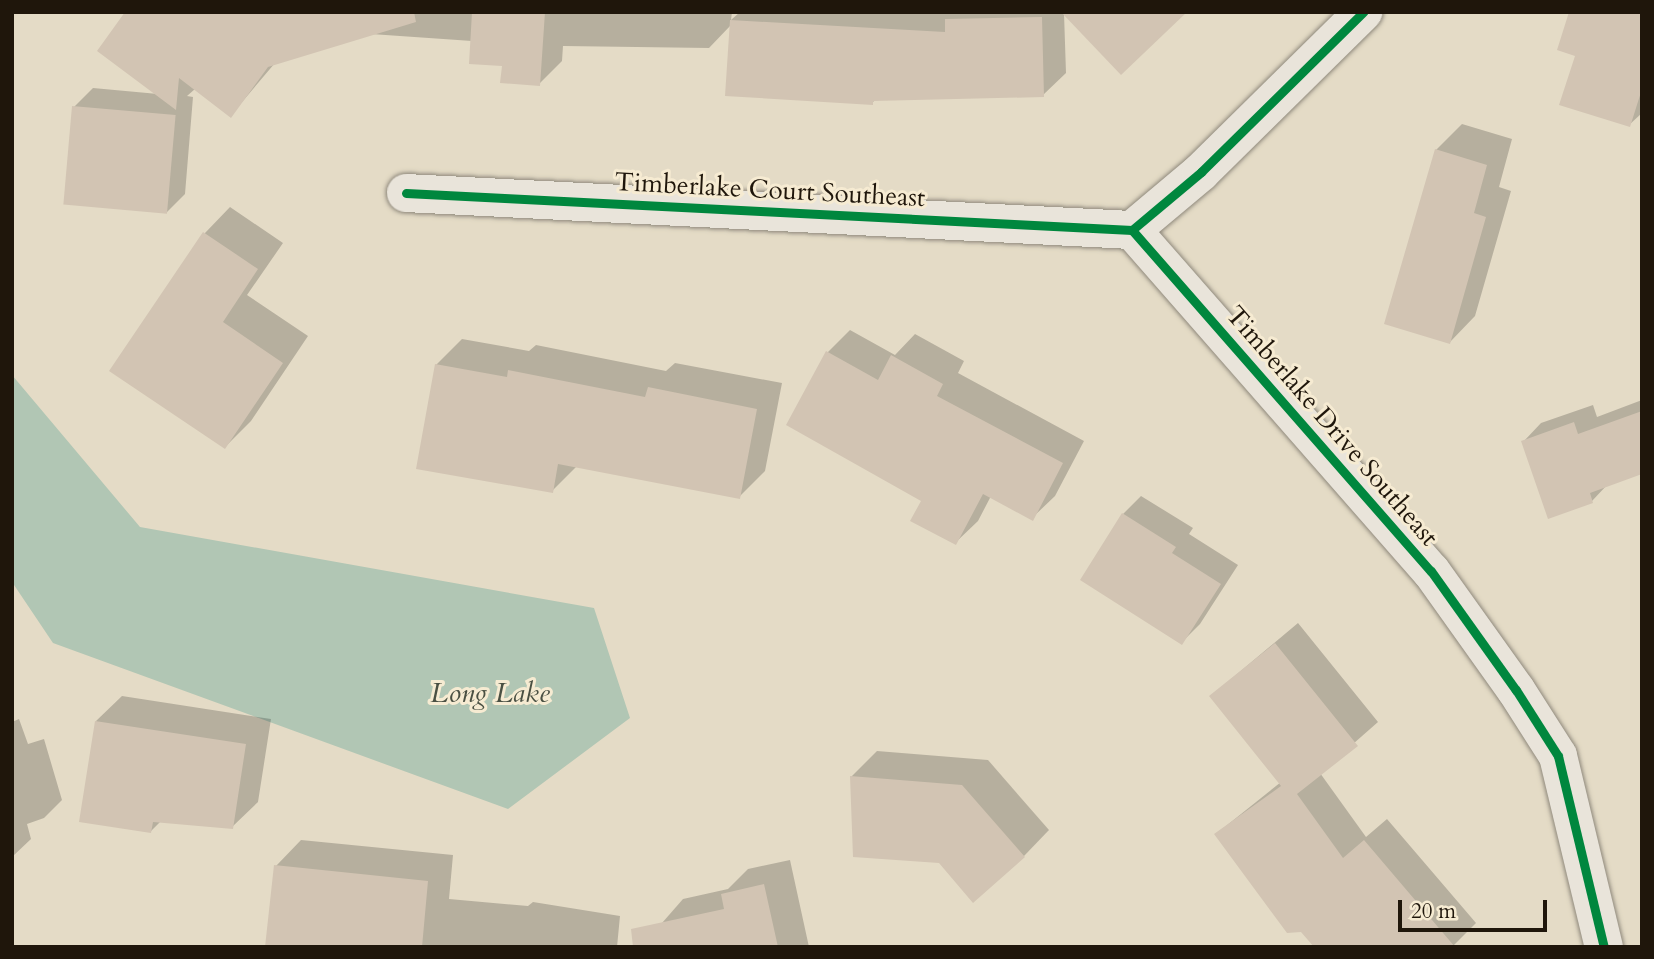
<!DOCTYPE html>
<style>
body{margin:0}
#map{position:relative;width:1654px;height:959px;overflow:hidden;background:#e4dbc6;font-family:Cardo,serif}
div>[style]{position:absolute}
.water>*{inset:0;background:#b1c6b4}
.shadow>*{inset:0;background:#0003}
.building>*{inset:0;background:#d2c4b3;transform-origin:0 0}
.roads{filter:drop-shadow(0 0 2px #8f897c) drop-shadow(0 0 2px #8f897c)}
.minor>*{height:38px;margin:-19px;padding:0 19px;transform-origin:19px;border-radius:19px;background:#e9e4da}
.cycleway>*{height:9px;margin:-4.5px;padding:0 4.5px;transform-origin:4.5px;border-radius:4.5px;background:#00873e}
span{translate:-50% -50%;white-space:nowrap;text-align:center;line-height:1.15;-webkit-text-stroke:6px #f6ebd2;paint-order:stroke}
.street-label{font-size:26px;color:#1f160b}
.water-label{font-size:28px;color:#4a5043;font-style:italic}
.frame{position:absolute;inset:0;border:14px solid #1f160b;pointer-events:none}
.scale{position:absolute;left:1398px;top:900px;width:149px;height:32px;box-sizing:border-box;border:4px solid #1f160b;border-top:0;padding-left:9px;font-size:21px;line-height:24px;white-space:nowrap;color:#1f160b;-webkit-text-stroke:5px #f6ebd2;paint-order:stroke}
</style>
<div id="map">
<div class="water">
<i style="clip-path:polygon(12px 375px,140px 527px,594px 608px,630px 718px,508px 809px,53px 643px,12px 582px)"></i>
</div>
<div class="shadow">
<i style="clip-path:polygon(127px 12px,732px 12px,731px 20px,740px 12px,1184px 12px,1064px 13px,1066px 73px,1043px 95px,876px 99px,872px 103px,731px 25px,709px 48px,563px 46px,562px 61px,539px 84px,472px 41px,371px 34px,275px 63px,231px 115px,195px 89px,187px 96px,193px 97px,185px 194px,167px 212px,74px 107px,93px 88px,158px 94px)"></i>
<i style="clip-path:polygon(1642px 12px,1642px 113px,1629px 125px,1577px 55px)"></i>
<i style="clip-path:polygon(1462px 124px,1512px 139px,1499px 187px,1511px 191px,1475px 316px,1450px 342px,1436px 150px)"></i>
<i style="clip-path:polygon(230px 207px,283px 243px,247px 295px,308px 336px,251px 421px,225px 447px,205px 233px)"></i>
<i style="clip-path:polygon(850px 330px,895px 355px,915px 334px,964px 361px,958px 373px,1084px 441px,1055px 496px,1032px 518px,991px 496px,978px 521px,955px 543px,924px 500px,788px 424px,828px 352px)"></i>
<i style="clip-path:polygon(462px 339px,529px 351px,536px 345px,666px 371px,675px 363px,782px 383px,765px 471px,739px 497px,577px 466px,552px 491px,436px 365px)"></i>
<i style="clip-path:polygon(1642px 400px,1642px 473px,1608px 484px,1592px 501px,1523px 442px,1541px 423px,1593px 405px,1597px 417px)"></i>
<i style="clip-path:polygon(1141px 496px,1193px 528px,1189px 534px,1238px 565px,1200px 624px,1182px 642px,1123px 514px)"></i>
<i style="clip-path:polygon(1298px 623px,1378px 722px,1320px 773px,1366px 837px,1387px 819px,1476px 923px,1452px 947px,1216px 834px,1281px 782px,1211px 696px)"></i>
<i style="clip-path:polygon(122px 696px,271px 719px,258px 802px,232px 827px,161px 821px,151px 831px,96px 721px)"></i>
<i style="clip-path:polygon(19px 719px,28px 744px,44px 739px,62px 800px,44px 818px,27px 824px,31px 839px,12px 857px,12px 722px)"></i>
<i style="clip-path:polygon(877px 751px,988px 760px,1049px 830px,1024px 856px,939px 862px,851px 777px)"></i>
<i style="clip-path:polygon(301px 840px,453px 855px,449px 899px,528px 906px,533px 902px,620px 916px,617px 947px,267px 947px,276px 866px)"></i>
<i style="clip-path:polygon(790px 860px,809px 947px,641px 947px,683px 899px,728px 889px,748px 869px)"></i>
</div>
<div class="building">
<i style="clip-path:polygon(125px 12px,414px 12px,416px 22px,268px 67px,231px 118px,179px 78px,176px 110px,97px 51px)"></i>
<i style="clip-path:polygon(472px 12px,545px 12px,540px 86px,500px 83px,502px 66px,469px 64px)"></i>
<i style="clip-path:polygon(1061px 12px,1187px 12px,1121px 75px)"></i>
<i style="clip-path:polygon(1569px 12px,1642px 12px,1642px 89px,1630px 127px,1559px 105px,1575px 56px,1557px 50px)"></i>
<i style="clip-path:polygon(1042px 17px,1044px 97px,873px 101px,873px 105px,725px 96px,730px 20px,945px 32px,945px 19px)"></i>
<i style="left:72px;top:106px;width:104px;height:99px;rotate:5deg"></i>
<i style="clip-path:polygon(1435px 149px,1487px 165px,1474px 213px,1486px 217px,1450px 344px,1384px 324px)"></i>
<i style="clip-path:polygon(203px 232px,258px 269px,223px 322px,283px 363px,225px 449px,109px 371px)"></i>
<i style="clip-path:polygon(826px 351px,878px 380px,891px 355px,943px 384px,937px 396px,1063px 463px,1033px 521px,983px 494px,956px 545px,910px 521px,921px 501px,786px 425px)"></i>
<i style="clip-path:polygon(435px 364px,507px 377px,508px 370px,645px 397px,648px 387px,757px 409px,740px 499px,558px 464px,553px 493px,416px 469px)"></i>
<i style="clip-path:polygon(1642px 411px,1642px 474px,1590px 493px,1593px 503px,1548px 519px,1521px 441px,1574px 422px,1578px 434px)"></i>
<i style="clip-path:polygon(1122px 513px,1176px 547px,1172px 553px,1221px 584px,1182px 645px,1080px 580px)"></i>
<i style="clip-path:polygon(1275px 643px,1358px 746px,1297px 794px,1343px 858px,1364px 840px,1455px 947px,1314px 947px,1301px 932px,1287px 933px,1214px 834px,1281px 786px,1209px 696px)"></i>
<i style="clip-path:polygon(95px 721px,246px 744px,233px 829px,153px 822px,151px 833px,79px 822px)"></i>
<i style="clip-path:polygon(850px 776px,962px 785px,1025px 857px,973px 903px,939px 863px,853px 857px)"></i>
<i style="clip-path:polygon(274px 865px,428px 881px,422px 947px,265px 947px)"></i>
<i style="clip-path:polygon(764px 884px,778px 947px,633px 947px,631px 929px,724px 909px,721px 894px)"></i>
</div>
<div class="roads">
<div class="minor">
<i style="left:406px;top:193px;width:727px;rotate:2.92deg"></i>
<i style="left:1132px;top:230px;width:454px;rotate:48.8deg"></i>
<i style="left:1431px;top:571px;width:146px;rotate:54.5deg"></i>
<i style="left:1516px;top:690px;width:78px;rotate:57.5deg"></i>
<i style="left:1558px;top:756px;width:196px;rotate:76.5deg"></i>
<i style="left:1132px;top:230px;width:90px;rotate:-40deg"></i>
<i style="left:1201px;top:172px;width:228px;rotate:-44.6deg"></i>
</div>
</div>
<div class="cycleway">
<i style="left:406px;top:193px;width:727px;rotate:2.92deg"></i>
<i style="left:1132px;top:230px;width:454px;rotate:48.8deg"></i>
<i style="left:1431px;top:571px;width:146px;rotate:54.5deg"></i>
<i style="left:1516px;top:690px;width:78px;rotate:57.5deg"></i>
<i style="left:1558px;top:756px;width:196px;rotate:76.5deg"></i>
<i style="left:1132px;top:230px;width:90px;rotate:-40deg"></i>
<i style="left:1201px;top:172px;width:228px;rotate:-44.6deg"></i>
</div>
<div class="street-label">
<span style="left:770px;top:190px;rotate:3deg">Timberlake Court Southeast</span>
<span style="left:1332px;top:426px;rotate:49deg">Timberlake Drive Southeast</span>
</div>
<div class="water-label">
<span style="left:490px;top:693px">Long Lake</span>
</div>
<div class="frame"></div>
<div class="scale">20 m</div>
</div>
